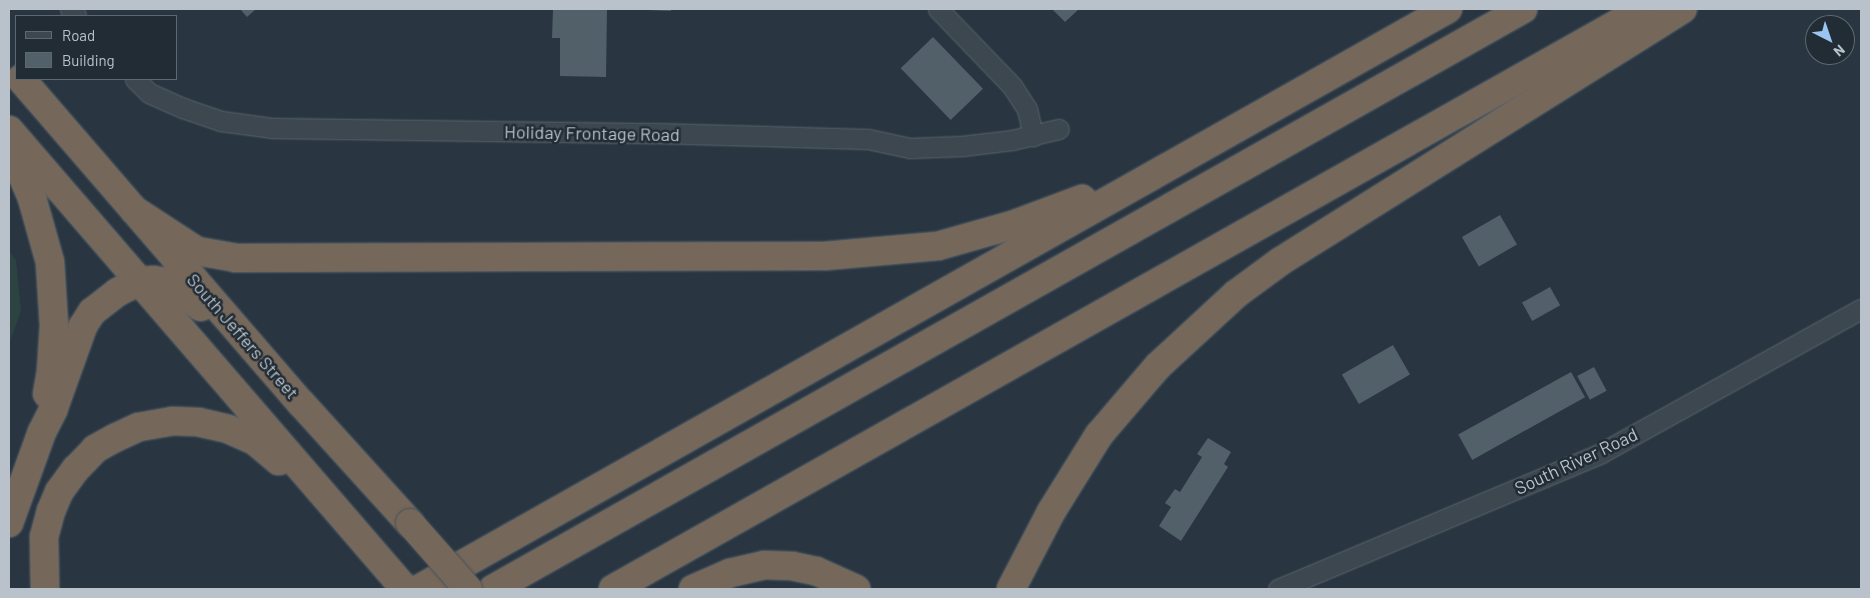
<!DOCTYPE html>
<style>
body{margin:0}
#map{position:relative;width:1870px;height:598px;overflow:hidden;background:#293540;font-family:Barlow,sans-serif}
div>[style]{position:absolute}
.green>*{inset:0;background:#2c4342}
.building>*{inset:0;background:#52606a;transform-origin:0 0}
.roads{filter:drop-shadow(0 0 1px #5a656d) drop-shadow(0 0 1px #5a656d)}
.minor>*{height:19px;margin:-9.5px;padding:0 9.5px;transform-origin:9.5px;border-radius:9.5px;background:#3d4750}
.highway>*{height:28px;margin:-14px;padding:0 14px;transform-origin:14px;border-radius:14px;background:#75675a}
.bridges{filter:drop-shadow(0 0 1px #47525a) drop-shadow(0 0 1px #47525a)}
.highway-bridge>*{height:28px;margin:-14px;padding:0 14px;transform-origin:14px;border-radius:14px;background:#75675a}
span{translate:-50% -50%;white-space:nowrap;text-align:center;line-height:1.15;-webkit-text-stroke:5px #212c35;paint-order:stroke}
.street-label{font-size:18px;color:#b9c2ca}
.frame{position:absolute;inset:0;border:10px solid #b9c2ca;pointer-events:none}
.legend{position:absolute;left:15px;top:15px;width:162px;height:65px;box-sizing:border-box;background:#212c35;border:1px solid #5e6871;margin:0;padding:6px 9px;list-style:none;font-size:15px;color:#b9c2ca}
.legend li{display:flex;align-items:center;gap:10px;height:25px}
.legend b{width:25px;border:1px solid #5e6871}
.north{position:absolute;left:1805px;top:15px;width:50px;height:50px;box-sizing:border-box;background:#212c35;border:1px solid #5e6871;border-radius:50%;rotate:139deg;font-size:14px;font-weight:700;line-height:20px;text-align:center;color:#b9c2ca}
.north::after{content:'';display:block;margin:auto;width:18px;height:22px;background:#99c5f0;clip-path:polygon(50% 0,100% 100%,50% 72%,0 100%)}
</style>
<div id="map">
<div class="green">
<i style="clip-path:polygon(9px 251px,16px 260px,21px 311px,9px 344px)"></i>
</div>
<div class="building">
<i style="clip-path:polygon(240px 9px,256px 9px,247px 17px)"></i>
<i style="clip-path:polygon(553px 9px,607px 9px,606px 77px,560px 76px,560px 38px,552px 38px)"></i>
<i style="clip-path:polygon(647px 9px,671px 9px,671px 11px,647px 10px)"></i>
<i style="clip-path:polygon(1052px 9px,1079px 9px,1065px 22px)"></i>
<i style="left:933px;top:37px;width:72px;height:45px;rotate:46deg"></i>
<i style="left:1500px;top:215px;width:34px;height:44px;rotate:60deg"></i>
<i style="left:1550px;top:287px;width:21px;height:32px;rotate:61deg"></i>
<i style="left:1393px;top:345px;width:34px;height:59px;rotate:60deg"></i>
<i style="left:1594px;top:367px;width:27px;height:19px;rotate:62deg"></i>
<i style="left:1571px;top:372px;width:29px;height:129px;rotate:61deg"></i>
<i style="clip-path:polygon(1208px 438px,1231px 452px,1224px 464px,1228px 467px,1181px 541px,1159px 526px,1171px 507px,1165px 503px,1175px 489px,1180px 492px,1202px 457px,1197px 454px)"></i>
</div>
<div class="roads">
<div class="minor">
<i style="left:70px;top:9px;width:8px;rotate:45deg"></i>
<i style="left:938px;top:9px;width:107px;rotate:46.1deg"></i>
<i style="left:1012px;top:86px;width:27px;rotate:57deg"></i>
<i style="left:1027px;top:109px;width:28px;rotate:77deg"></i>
<i style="left:135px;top:79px;width:20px;rotate:45deg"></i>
<i style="left:149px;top:93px;width:37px;rotate:24deg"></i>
<i style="left:183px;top:108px;width:40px;rotate:18.9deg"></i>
<i style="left:221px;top:121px;width:51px;rotate:7.8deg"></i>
<i style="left:272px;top:128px;width:381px;rotate:0.8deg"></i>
<i style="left:653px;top:133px;width:215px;rotate:1.6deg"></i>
<i style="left:868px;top:139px;width:43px;rotate:12.1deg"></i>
<i style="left:910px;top:148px;width:52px;rotate:-2.2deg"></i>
<i style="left:962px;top:146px;width:50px;rotate:-6.8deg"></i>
<i style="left:1012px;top:140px;width:48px;rotate:-13.2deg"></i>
<i style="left:1278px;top:589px;width:350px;rotate:-22.8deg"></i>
<i style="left:1601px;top:453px;width:297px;rotate:-29deg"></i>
</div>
<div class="highway">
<i style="left:21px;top:79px;width:428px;rotate:49.2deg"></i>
<i style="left:301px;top:403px;width:162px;rotate:47.8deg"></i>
<i style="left:9px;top:130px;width:606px;rotate:49.21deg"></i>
<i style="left:9px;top:144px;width:59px;rotate:66.9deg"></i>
<i style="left:32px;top:198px;width:66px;rotate:74.3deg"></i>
<i style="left:50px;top:262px;width:64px;rotate:86.4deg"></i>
<i style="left:54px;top:326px;width:46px;rotate:93.7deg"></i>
<i style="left:51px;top:372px;width:22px;rotate:100deg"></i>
<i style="left:134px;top:210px;width:75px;rotate:33.1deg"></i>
<i style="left:197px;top:251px;width:39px;rotate:10deg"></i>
<i style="left:235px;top:258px;width:590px;rotate:-0.19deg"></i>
<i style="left:825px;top:256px;width:113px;rotate:-5.1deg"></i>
<i style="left:938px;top:246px;width:77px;rotate:-15.8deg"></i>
<i style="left:1012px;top:225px;width:75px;rotate:-20.4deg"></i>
<i style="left:9px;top:523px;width:97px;rotate:-70.1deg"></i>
<i style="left:42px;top:432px;width:25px;rotate:-63deg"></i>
<i style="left:53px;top:410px;width:89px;rotate:-70.3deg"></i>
<i style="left:83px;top:326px;width:17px;rotate:-57deg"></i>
<i style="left:92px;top:312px;width:33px;rotate:-38deg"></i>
<i style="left:118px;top:292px;width:25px;rotate:-27deg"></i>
<i style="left:140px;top:281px;width:13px;rotate:-4deg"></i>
<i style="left:153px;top:280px;width:18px;rotate:9deg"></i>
<i style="left:171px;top:283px;width:38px;rotate:39deg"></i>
<i style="left:45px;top:589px;width:52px;rotate:-91.1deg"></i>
<i style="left:44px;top:537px;width:27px;rotate:-75deg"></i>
<i style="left:51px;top:511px;width:21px;rotate:-67deg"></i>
<i style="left:59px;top:492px;width:29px;rotate:-54deg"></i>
<i style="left:76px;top:469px;width:28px;rotate:-46deg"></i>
<i style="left:95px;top:449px;width:23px;rotate:-29deg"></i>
<i style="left:115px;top:438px;width:26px;rotate:-25deg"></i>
<i style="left:139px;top:427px;width:34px;rotate:-10deg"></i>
<i style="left:172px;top:421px;width:26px;rotate:2deg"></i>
<i style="left:198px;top:422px;width:31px;rotate:13deg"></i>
<i style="left:228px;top:429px;width:30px;rotate:24deg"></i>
<i style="left:255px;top:441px;width:31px;rotate:40deg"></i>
<i style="left:419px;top:589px;width:1181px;rotate:-29.41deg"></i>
<i style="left:493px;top:589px;width:1182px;rotate:-29.38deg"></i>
<i style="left:613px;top:589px;width:1182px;rotate:-29.38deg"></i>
<i style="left:693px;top:589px;width:40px;rotate:-23.4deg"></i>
<i style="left:730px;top:573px;width:35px;rotate:-13deg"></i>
<i style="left:764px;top:565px;width:28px;rotate:2deg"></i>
<i style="left:792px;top:566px;width:25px;rotate:12deg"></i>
<i style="left:816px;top:571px;width:44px;rotate:24.2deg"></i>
<i style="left:1011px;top:589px;width:87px;rotate:-62.5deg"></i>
<i style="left:1051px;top:512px;width:91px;rotate:-58.1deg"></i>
<i style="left:1099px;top:435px;width:91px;rotate:-49.5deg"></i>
<i style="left:1158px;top:366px;width:106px;rotate:-42.7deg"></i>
<i style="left:1236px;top:294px;width:56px;rotate:-36.3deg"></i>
<i style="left:1281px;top:261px;width:474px;rotate:-32.1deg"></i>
</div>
</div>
<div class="bridges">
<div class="highway-bridge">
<i style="left:410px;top:523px;width:88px;rotate:48.7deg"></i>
</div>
</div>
<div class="street-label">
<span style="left:592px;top:133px;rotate:1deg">Holiday Frontage Road</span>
<span style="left:243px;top:336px;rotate:49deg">South Jeffers Street</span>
<span style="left:1576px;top:461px;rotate:-25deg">South River Road</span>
</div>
<div class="frame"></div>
<ul class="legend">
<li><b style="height:6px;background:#3d4750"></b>Road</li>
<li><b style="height:14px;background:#52606a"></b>Building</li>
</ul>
<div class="north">N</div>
</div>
